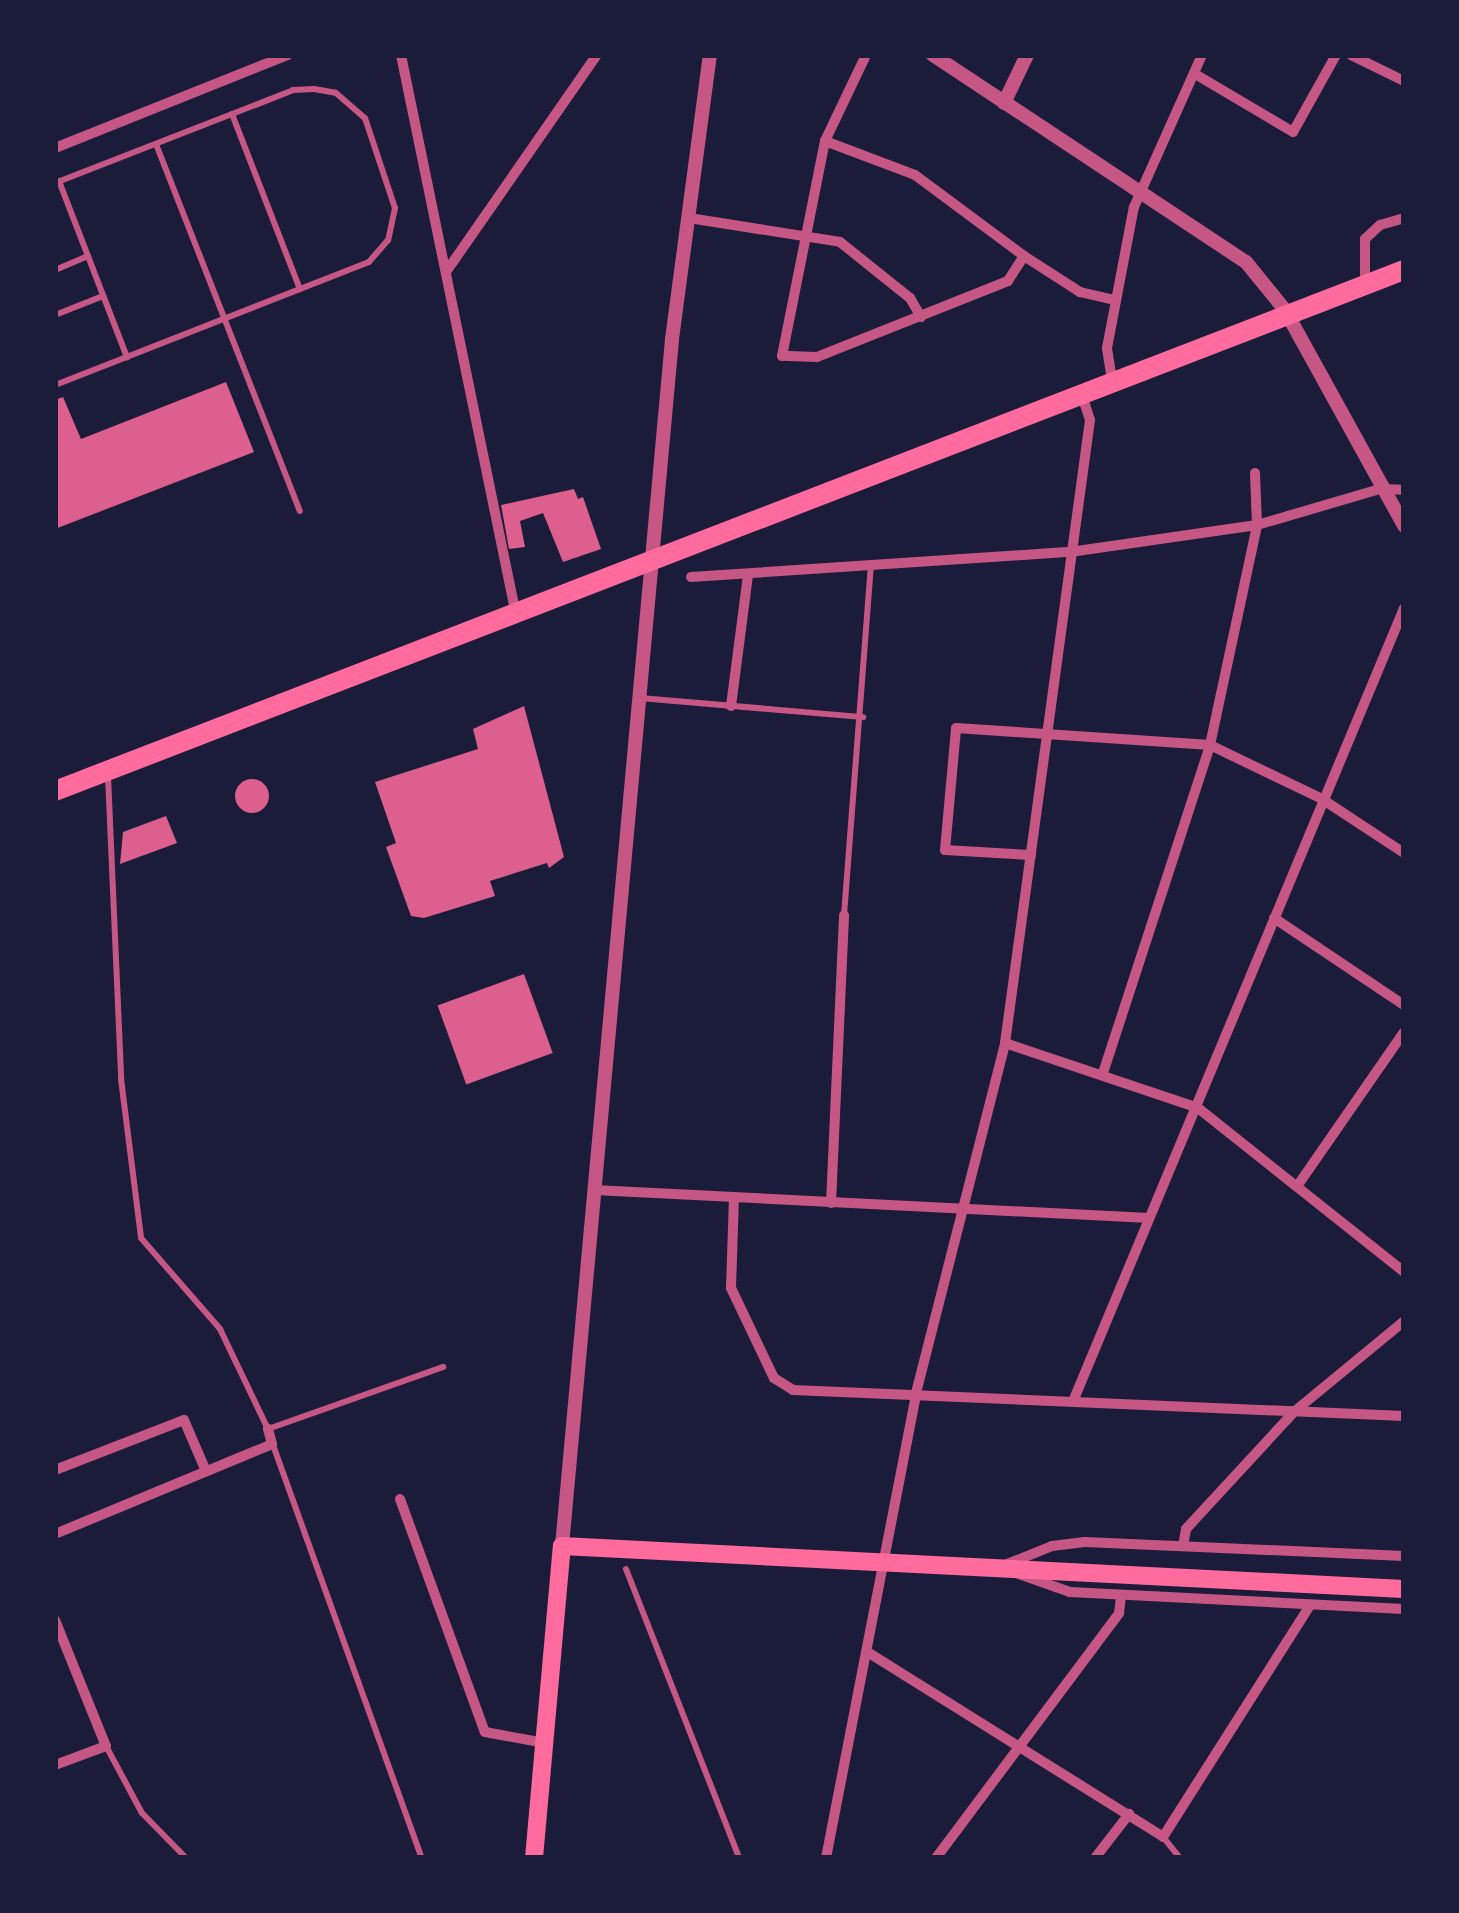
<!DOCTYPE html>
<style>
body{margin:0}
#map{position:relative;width:1459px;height:1913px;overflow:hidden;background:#1b1b3a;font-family:"Archivo Narrow",sans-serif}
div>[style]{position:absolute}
.building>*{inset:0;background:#dd5f8e;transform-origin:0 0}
.round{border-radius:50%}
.service>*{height:6px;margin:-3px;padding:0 3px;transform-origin:3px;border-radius:3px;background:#c65784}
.minor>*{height:10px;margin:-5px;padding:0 5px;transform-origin:5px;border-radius:5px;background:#c65784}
.tertiary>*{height:14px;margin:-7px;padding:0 7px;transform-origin:7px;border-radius:7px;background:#c65784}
.secondary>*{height:18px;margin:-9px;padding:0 9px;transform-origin:9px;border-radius:9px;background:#ff6b9d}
.trunk>*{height:20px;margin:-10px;padding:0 10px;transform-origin:10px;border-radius:10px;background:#ff6b9d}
span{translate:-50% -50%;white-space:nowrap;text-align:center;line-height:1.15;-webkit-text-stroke:8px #1b1b3a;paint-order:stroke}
.frame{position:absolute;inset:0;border:58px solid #1b1b3a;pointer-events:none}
</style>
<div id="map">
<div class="building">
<i style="clip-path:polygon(226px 382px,254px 452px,55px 529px,55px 400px,63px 397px,81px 439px)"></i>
<i style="clip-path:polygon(574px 489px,578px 499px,583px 497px,601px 549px,563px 562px,543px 513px,520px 521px,525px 547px,509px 549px,501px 505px)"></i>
<i style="clip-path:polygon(524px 706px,564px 857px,549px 868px,547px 863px,490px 881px,495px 896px,424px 918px,411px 916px,386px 847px,396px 843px,375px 782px,478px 749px,473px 729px)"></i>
<i class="round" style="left:235px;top:779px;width:34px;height:34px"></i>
<i style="clip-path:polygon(166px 816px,177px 843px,120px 864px,123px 832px)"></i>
<i style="left:524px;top:974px;width:84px;height:92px;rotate:70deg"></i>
</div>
<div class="service">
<i style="left:232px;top:114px;width:188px;rotate:68.8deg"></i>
<i style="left:156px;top:144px;width:394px;rotate:68.6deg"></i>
<i style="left:59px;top:181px;width:189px;rotate:68.9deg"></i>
<i style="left:55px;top:183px;width:256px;rotate:-21.3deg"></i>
<i style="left:293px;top:90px;width:21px;rotate:-3deg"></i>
<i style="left:314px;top:89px;width:22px;rotate:10deg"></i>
<i style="left:336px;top:93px;width:38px;rotate:41deg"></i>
<i style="left:365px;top:118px;width:95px;rotate:71.6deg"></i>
<i style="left:395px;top:208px;width:33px;rotate:102deg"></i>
<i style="left:388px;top:240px;width:29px;rotate:131deg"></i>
<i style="left:369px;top:262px;width:337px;rotate:158.6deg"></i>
<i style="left:55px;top:270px;width:36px;rotate:-23deg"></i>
<i style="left:55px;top:315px;width:52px;rotate:-21.6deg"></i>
<i style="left:640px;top:698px;width:224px;rotate:4.9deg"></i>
<i style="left:108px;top:776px;width:303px;rotate:87.5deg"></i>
<i style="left:121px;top:1079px;width:160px;rotate:82.8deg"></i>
<i style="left:141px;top:1238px;width:121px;rotate:49deg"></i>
<i style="left:220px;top:1329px;width:111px;rotate:64.4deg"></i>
<i style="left:268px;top:1429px;width:186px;rotate:-19.5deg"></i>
<i style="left:844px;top:915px;width:352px;rotate:-85.6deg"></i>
<i style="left:273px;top:1445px;width:439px;rotate:70.2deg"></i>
<i style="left:626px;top:1569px;width:310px;rotate:68.6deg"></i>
<i style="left:106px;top:1746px;width:76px;rotate:61.8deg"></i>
<i style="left:142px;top:1813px;width:63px;rotate:45.6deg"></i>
<i style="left:1163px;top:1837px;width:27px;rotate:51deg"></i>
</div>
<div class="minor">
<i style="left:401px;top:55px;width:567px;rotate:78.39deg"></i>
<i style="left:1351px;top:55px;width:59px;rotate:26.1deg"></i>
<i style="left:1195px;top:74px;width:114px;rotate:30.6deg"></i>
<i style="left:1293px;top:132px;width:88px;rotate:-60.8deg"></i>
<i style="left:825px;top:141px;width:96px;rotate:20.7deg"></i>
<i style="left:915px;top:175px;width:136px;rotate:36.6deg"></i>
<i style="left:1024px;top:256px;width:30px;rotate:123deg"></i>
<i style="left:1008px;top:281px;width:206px;rotate:158.3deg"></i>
<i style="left:817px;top:357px;width:35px;rotate:-178deg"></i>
<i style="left:782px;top:356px;width:219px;rotate:-78.7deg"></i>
<i style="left:825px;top:141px;width:95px;rotate:-64.5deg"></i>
<i style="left:55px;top:148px;width:251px;rotate:-21.8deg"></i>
<i style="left:689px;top:218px;width:153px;rotate:9deg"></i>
<i style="left:840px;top:242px;width:90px;rotate:38.7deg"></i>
<i style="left:910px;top:298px;width:22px;rotate:60deg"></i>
<i style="left:1024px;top:256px;width:67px;rotate:32.7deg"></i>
<i style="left:1080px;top:292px;width:37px;rotate:13deg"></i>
<i style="left:446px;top:272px;width:264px;rotate:-55.2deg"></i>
<i style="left:1365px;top:282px;width:43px;rotate:-90deg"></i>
<i style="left:1365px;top:239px;width:21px;rotate:-43deg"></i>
<i style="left:1380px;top:225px;width:25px;rotate:-16deg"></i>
<i style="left:1112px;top:380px;width:32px;rotate:-99deg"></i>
<i style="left:1107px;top:348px;width:144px;rotate:-79.2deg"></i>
<i style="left:1134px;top:207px;width:167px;rotate:-65.9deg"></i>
<i style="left:691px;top:577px;width:380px;rotate:-3.8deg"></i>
<i style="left:1070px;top:552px;width:189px;rotate:-8.2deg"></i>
<i style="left:1257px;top:525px;width:128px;rotate:-16.3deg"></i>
<i style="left:1380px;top:489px;width:24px;rotate:2deg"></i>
<i style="left:731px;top:706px;width:132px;rotate:-82.6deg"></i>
<i style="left:1031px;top:855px;width:86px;rotate:-176.7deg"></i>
<i style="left:945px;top:850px;width:122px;rotate:-84.8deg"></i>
<i style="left:956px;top:728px;width:255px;rotate:3.8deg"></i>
<i style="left:1210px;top:745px;width:124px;rotate:25.7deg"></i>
<i style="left:1322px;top:799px;width:98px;rotate:33.4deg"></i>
<i style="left:1274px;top:918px;width:156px;rotate:33.8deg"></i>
<i style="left:1005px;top:1043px;width:204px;rotate:18.6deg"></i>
<i style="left:1198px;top:1108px;width:263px;rotate:38.5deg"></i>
<i style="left:1103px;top:1073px;width:345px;rotate:-71.9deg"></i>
<i style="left:1210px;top:745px;width:225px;rotate:-77.9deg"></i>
<i style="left:1257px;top:525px;width:52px;rotate:-92.2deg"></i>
<i style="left:1298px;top:1185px;width:186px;rotate:-55.3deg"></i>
<i style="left:594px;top:1190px;width:556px;rotate:2.89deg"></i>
<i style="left:734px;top:1197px;width:91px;rotate:91.9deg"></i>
<i style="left:731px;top:1288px;width:100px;rotate:64.5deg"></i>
<i style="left:774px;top:1378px;width:22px;rotate:32deg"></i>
<i style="left:793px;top:1390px;width:612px;rotate:2.44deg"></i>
<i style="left:831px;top:1203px;width:288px;rotate:-87.4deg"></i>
<i style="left:1074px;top:1399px;width:857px;rotate:-67.35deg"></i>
<i style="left:55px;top:1470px;width:138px;rotate:-21.2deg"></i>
<i style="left:184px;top:1420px;width:56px;rotate:66.7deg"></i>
<i style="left:400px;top:1499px;width:248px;rotate:70deg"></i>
<i style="left:485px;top:1732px;width:61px;rotate:10.4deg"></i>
<i style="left:55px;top:1534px;width:235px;rotate:-22.5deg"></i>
<i style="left:272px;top:1444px;width:16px;rotate:-105deg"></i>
<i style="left:1183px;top:1546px;width:17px;rotate:-80deg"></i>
<i style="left:1186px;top:1529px;width:161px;rotate:-47.3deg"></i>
<i style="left:1295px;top:1411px;width:141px;rotate:-39.5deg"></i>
<i style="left:1005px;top:1565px;width:51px;rotate:-22deg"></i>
<i style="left:1052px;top:1546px;width:33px;rotate:-7deg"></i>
<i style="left:1085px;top:1542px;width:319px;rotate:2.5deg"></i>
<i style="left:1019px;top:1574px;width:54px;rotate:19.4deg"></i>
<i style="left:1070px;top:1592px;width:334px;rotate:2.9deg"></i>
<i style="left:55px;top:1620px;width:136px;rotate:68deg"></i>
<i style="left:106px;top:1746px;width:54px;rotate:159.6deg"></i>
<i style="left:869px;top:1653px;width:347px;rotate:32deg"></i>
<i style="left:1163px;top:1837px;width:275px;rotate:-57.6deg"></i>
<i style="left:826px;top:1858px;width:474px;rotate:-79deg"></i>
<i style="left:916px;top:1393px;width:361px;rotate:-75.7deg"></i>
<i style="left:1005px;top:1043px;width:629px;rotate:-82.23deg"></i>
<i style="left:1090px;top:420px;width:28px;rotate:-108deg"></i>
<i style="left:936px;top:1858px;width:306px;rotate:-53.2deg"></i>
<i style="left:1119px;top:1613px;width:17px;rotate:-83deg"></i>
<i style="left:1095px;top:1858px;width:56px;rotate:-52.3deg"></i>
</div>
<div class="tertiary">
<i style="left:933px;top:55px;width:375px;rotate:33.5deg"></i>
<i style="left:1246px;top:262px;width:62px;rotate:50.9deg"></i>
<i style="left:1285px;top:310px;width:247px;rotate:61.1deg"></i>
<i style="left:1004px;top:103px;width:53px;rotate:-64.4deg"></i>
<i style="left:562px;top:1546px;width:1212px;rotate:-84.79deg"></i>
<i style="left:672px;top:339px;width:287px;rotate:-82.4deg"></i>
</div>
<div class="secondary">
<i style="left:534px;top:1858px;width:313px;rotate:-84.9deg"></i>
<i style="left:562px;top:1546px;width:843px;rotate:2.92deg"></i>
</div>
<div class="trunk">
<i style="left:55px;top:791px;width:1446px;rotate:-21.12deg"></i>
</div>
<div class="frame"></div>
</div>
